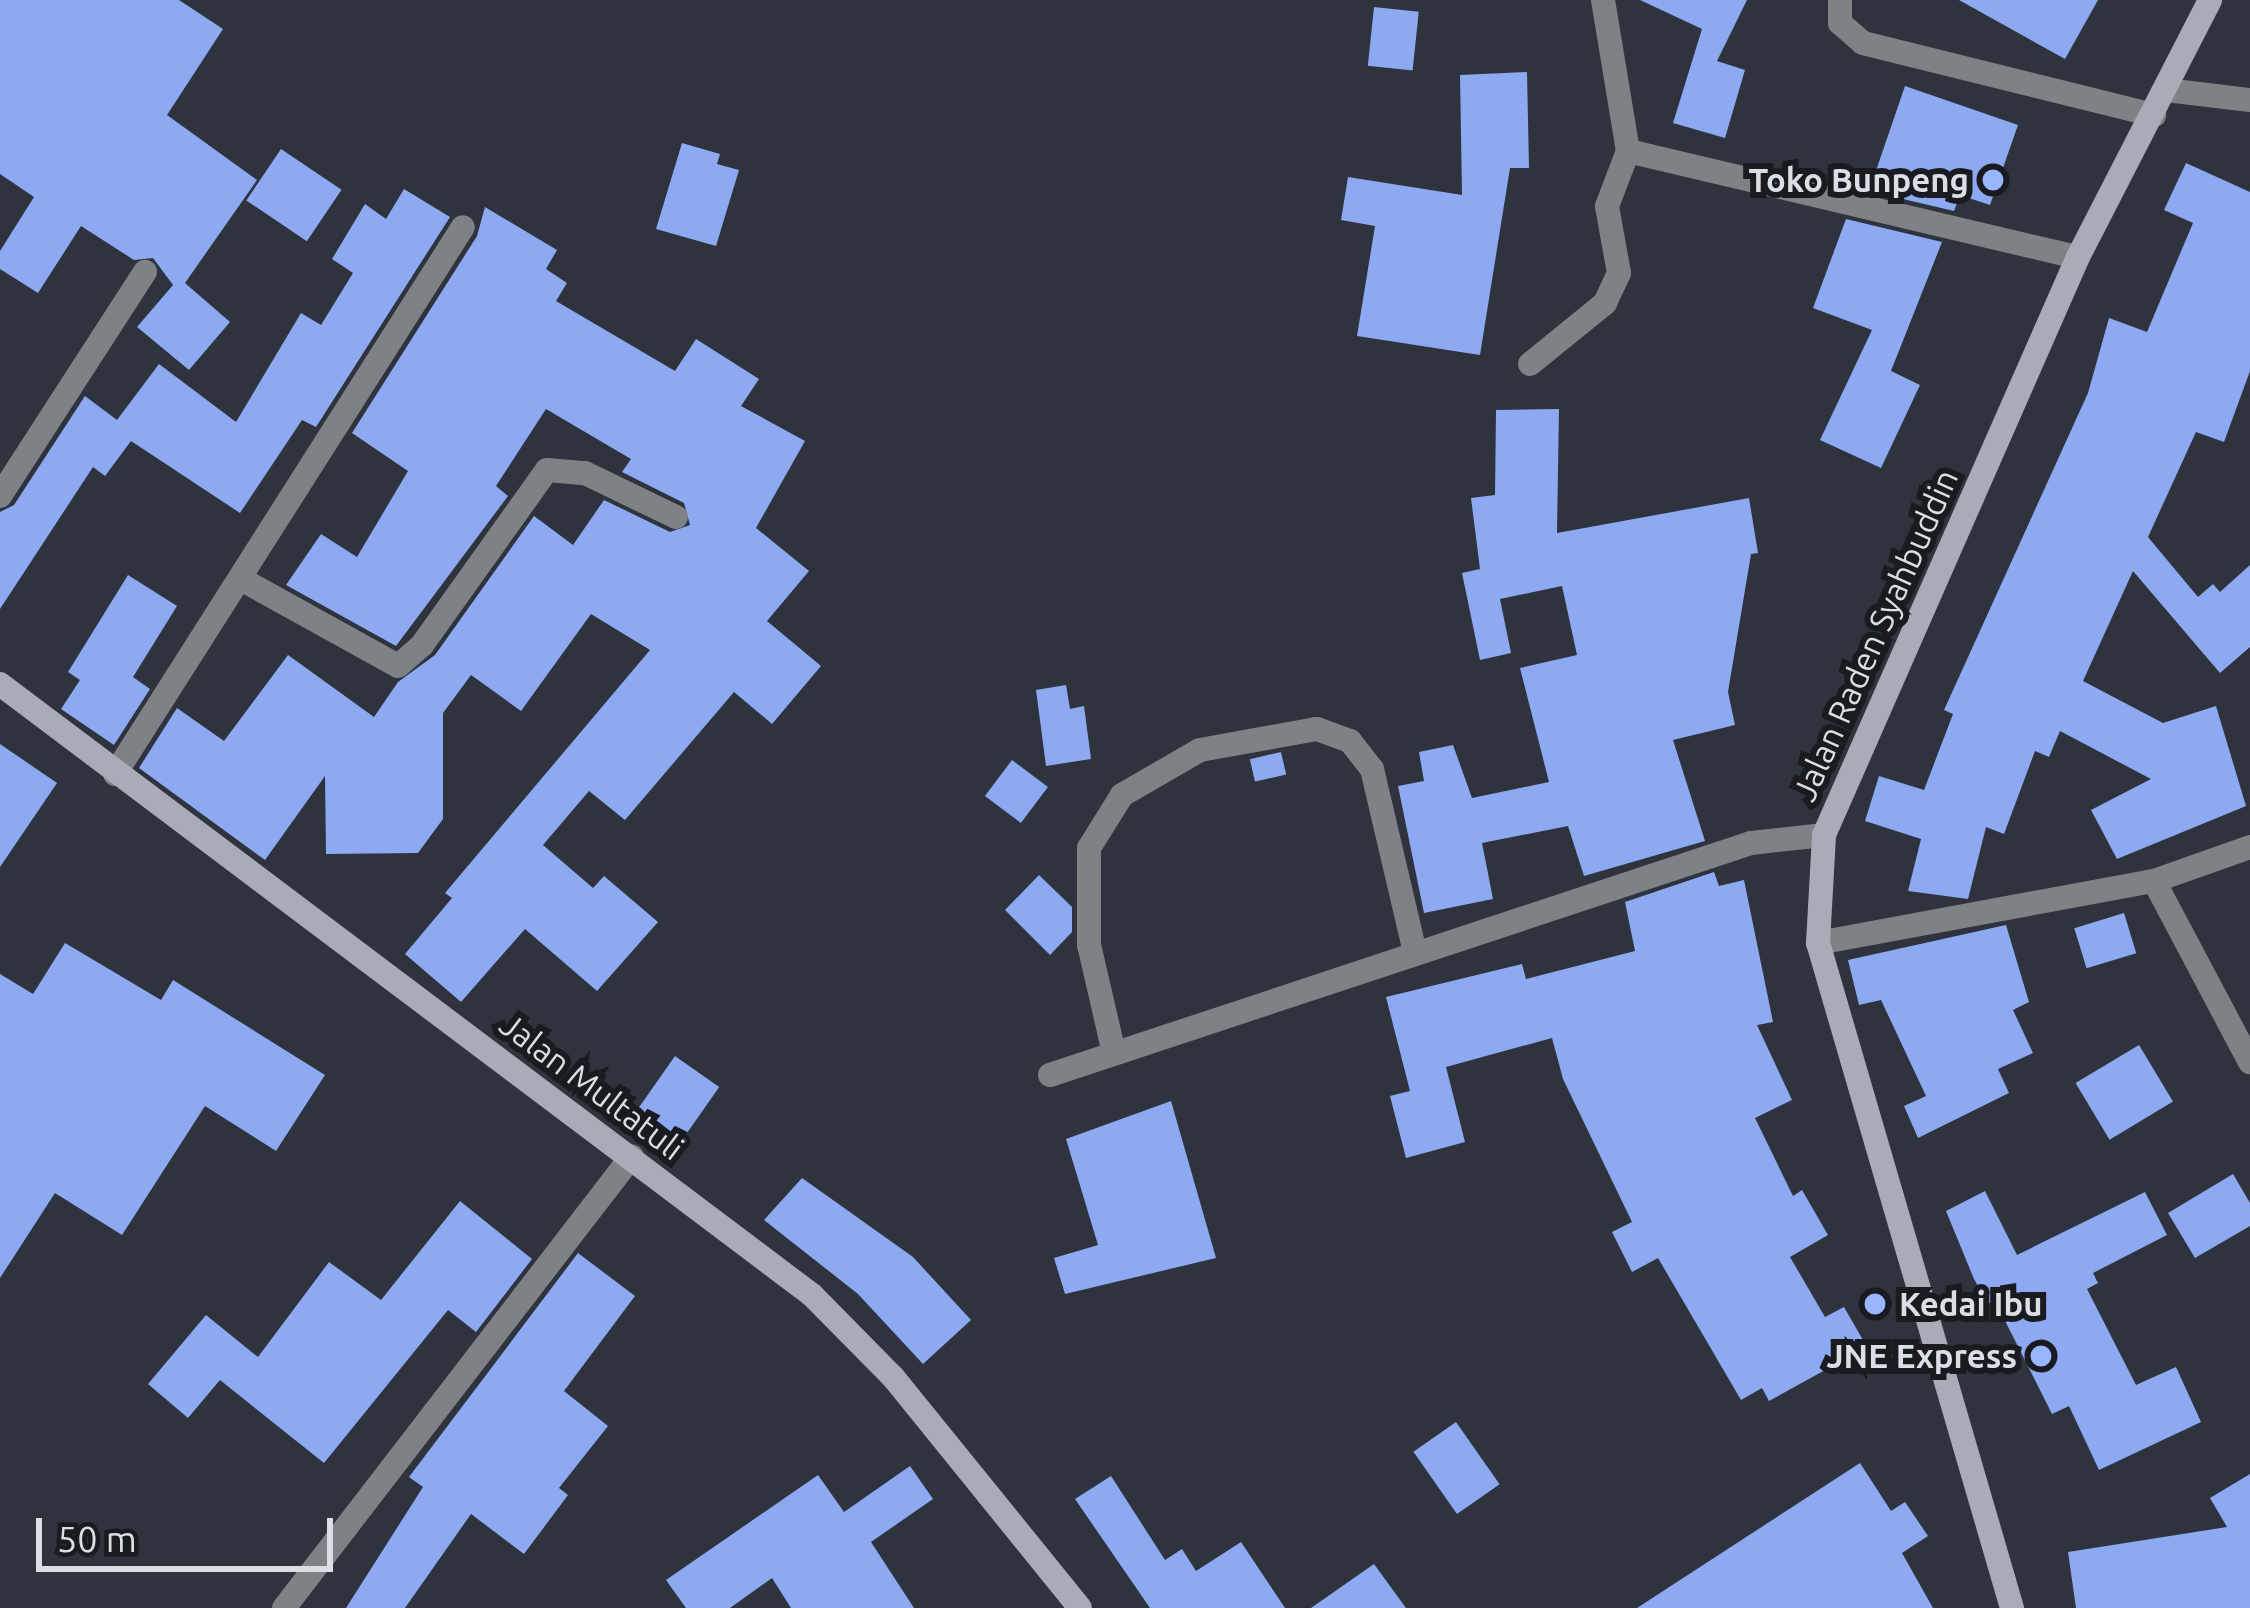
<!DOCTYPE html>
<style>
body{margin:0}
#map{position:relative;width:2250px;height:1608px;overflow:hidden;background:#2f333e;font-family:Ubuntu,sans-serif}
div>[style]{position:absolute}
.building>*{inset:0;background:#8ca9f2;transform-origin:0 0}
.minor>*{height:24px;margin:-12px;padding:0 12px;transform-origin:12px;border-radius:12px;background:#7e8186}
.tertiary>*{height:24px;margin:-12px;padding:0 12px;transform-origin:12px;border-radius:12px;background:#7e8186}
.secondary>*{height:24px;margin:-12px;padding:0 12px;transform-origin:12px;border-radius:12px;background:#a9acb6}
.dots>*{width:33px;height:33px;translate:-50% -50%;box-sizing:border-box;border:6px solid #191b20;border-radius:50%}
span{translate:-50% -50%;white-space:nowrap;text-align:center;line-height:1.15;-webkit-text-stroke:12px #191b20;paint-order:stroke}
.poi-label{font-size:33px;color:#dbdee5;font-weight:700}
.right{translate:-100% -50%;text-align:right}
.left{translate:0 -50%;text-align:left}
.street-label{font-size:33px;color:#dbdee5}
.scale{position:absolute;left:36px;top:1518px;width:297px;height:54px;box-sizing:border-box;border:6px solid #dbdee5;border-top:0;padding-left:15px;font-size:36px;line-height:42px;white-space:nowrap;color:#dbdee5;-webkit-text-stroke:9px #191b20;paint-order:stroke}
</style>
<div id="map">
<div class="building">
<i style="clip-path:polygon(0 0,179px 0,223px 29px,167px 115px,257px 180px,185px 283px,230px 322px,189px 370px,137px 327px,173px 285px,153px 258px,134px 260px,81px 226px,38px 293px,0 269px,0 251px,34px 197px,0 174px)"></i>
<i style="clip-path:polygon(1640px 0,1747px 0,1717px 61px,1745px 70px,1725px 138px,1673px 123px,1702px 29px)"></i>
<i style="clip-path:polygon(1959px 0,2098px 0,2065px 59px)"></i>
<i style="left:1374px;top:7px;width:45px;height:59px;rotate:6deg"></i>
<i style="clip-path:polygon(1527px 72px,1529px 168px,1510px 168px,1480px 355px,1357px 336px,1375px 226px,1341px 220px,1348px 177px,1462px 195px,1460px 75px)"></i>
<i style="clip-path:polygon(1905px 86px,2018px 125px,1990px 205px,1960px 195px,1954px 211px,1869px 191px)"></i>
<i style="clip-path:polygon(682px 143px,720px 154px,717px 164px,739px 170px,716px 246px,656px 229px)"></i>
<i style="left:281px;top:149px;width:73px;height:62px;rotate:34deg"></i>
<i style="clip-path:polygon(2186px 163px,2250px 192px,2250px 371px,2224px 442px,2196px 432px,2148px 537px,2198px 597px,2213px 584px,2220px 592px,2250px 565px,2250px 647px,2220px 673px,2133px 571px,2083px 681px,2163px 723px,2216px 706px,2246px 806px,2117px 859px,2091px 810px,2151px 779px,2060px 731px,2049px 757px,2035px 751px,2004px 834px,1986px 827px,1968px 899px,1908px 891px,1921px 839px,1865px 821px,1879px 776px,1924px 790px,1953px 714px,1944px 710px,2088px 393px,2109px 318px,2147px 332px,2193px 223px,2164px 210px)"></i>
<i style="clip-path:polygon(404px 189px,450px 217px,316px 427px,302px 420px,240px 513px,131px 441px,105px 476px,93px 467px,0 609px,0 512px,14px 505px,85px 396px,117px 420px,159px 364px,236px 422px,301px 313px,321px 325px,353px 273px,332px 259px,365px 204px,386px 219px)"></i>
<i style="clip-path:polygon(485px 207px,557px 250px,546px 269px,567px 283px,556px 301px,675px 371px,696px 339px,759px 379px,741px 406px,805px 441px,756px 528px,809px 571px,767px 621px,821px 666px,772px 724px,734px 692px,625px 820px,589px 791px,543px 845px,593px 888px,604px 876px,658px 922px,597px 991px,525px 929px,461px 1002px,405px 954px,452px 898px,445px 893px,650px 650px,591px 614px,521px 711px,471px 675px,443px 713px,443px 819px,418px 853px,326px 854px,325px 776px,265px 860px,139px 768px,177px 708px,224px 741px,288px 655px,374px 717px,398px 682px,435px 655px,534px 516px,573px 545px,604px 500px,670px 532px,690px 525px,684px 503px,622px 472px,631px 459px,546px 409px,496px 486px,508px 496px,396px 646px,286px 585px,321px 534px,357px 557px,408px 471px,352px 433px,477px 236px)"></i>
<i style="clip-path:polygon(1846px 219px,1942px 242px,1891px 371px,1920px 385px,1881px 468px,1820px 440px,1872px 330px,1813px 308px)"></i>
<i style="clip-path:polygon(1559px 409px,1557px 533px,1749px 498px,1758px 553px,1751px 554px,1728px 692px,1735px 725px,1673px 740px,1705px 841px,1584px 876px,1568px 826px,1482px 843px,1493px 899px,1424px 913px,1398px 786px,1424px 781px,1419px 752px,1453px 745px,1472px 798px,1549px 782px,1520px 668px,1577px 655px,1562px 586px,1500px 599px,1511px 653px,1480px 660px,1462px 573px,1480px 569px,1471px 498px,1495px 495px,1496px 410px)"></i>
<i style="clip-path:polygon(128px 575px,177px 606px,133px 677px,150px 689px,114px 745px,61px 709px,80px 680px,68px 672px)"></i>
<i style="clip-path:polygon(1066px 685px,1070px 709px,1084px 706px,1091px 759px,1046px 766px,1036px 690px)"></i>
<i style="clip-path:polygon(0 744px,57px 783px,0 867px)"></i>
<i style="left:1281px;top:752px;width:23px;height:32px;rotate:77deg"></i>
<i style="left:1012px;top:760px;width:45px;height:45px;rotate:37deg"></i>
<i style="clip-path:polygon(1714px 872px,1719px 886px,1744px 880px,1773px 1022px,1757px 1025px,1792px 1100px,1755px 1118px,1793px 1196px,1802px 1190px,1828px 1235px,1790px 1257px,1825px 1317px,1844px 1307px,1867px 1347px,1769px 1401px,1762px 1388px,1741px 1400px,1658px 1258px,1632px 1272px,1612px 1232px,1632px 1222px,1563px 1079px,1552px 1038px,1446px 1067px,1465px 1142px,1406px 1158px,1390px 1096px,1410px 1091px,1386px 997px,1522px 964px,1526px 979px,1635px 951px,1625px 902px)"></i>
<i style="clip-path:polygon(1039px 875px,1072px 907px,1072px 932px,1050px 955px,1005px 910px)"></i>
<i style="left:2124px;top:913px;width:42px;height:52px;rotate:73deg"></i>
<i style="clip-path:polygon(2006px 925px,2029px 1002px,2013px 1010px,2033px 1053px,1998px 1069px,2009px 1093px,1918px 1138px,1904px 1106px,1926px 1096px,1881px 1000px,1859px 1005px,1848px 960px)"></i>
<i style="clip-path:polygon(65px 943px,161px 1000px,173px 980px,325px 1075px,276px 1151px,205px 1106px,122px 1235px,55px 1193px,0 1278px,0 974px,33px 994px)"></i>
<i style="left:2139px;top:1045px;width:66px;height:74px;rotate:59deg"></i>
<i style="left:675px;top:1056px;width:54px;height:81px;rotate:35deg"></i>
<i style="clip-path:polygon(1171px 1101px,1216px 1258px,1065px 1294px,1054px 1258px,1098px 1245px,1066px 1139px)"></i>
<i style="clip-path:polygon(2233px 1174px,2250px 1203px,2250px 1226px,2195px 1258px,2168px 1213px)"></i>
<i style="clip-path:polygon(802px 1178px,913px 1257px,971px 1320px,923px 1364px,858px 1294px,764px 1220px)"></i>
<i style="clip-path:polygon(1985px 1191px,2017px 1255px,2145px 1192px,2167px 1235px,2093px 1273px,2098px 1283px,2087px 1289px,2136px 1385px,2176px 1367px,2201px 1422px,2099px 1470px,2069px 1406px,2052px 1414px,1995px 1301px,1988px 1304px,1974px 1279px,1946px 1211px)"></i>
<i style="clip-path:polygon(460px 1201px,532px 1259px,476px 1332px,448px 1310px,324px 1463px,220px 1380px,188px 1418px,148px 1384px,206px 1315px,258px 1357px,329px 1262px,381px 1300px)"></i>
<i style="clip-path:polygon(578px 1253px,635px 1296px,564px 1391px,608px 1426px,559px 1488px,568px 1495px,524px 1554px,471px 1514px,405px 1608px,346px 1608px,423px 1487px,409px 1477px)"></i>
<i style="left:1456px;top:1422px;width:76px;height:52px;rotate:55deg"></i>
<i style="clip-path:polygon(1860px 1463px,1891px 1511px,1905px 1502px,1928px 1536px,1902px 1553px,1933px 1608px,1637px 1608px)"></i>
<i style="clip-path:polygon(910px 1466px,933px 1499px,871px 1542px,914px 1608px,791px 1608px,772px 1578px,730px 1608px,686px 1608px,666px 1580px,818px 1475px,844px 1512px)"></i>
<i style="clip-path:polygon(2250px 1474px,2250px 1608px,2076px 1608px,2068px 1552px,2227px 1527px,2210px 1498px)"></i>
<i style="clip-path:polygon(1111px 1476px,1165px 1560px,1182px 1549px,1196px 1571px,1241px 1542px,1285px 1608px,1150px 1608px,1075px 1499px)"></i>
<i style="clip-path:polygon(1374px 1564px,1406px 1608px,1311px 1608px)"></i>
</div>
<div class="minor">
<i style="left:1603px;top:0;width:153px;rotate:80.6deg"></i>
<i style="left:1628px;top:151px;width:462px;rotate:13.3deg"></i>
<i style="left:1840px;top:0;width:23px;rotate:90deg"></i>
<i style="left:1840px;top:23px;width:30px;rotate:41deg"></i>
<i style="left:1863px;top:43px;width:300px;rotate:13.9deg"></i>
<i style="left:1530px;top:364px;width:97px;rotate:-39.1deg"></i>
<i style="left:1605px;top:303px;width:33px;rotate:-65deg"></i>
<i style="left:1619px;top:273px;width:68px;rotate:-100.2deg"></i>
<i style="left:1607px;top:206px;width:59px;rotate:-69.1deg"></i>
<i style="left:0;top:496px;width:267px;rotate:-57.1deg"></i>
<i style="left:241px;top:579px;width:179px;rotate:29deg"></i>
<i style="left:398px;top:666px;width:32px;rotate:-41deg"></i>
<i style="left:422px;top:645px;width:215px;rotate:-54.5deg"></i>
<i style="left:547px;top:470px;width:38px;rotate:5deg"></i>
<i style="left:585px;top:473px;width:101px;rotate:25.8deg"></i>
<i style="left:115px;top:774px;width:648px;rotate:-57.54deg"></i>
<i style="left:2154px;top:881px;width:205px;rotate:62.1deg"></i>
<i style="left:1818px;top:943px;width:342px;rotate:-10.5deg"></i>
<i style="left:2154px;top:881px;width:102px;rotate:-19.5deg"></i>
<i style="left:1114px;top:1053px;width:111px;rotate:-103deg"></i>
<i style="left:1089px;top:945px;width:97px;rotate:-90deg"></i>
<i style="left:1089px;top:848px;width:62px;rotate:-58.1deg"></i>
<i style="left:1122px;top:795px;width:90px;rotate:-30deg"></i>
<i style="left:1200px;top:750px;width:119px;rotate:-10.2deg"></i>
<i style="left:1317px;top:729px;width:35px;rotate:20deg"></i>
<i style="left:1350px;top:741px;width:36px;rotate:52deg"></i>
<i style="left:1372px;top:769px;width:188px;rotate:76.8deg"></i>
<i style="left:1050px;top:1075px;width:738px;rotate:-18.31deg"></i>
<i style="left:1751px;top:843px;width:73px;rotate:-6.3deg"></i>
<i style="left:284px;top:1608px;width:570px;rotate:-52.41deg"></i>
</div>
<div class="tertiary">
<i style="left:2166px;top:90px;width:85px;rotate:6.8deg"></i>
</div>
<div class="secondary">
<i style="left:0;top:684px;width:1016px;rotate:36.96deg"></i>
<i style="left:812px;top:1295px;width:115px;rotate:45.4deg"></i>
<i style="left:893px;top:1377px;width:297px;rotate:51deg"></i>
<i style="left:2012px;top:1608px;width:693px;rotate:-106.26deg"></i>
<i style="left:1818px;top:943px;width:108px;rotate:-86.8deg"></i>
<i style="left:1824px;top:835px;width:631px;rotate:-66.28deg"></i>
<i style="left:2078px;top:257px;width:289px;rotate:-62.8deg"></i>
</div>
<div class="dots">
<i style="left:1993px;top:180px;background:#99b5fd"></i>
<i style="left:1875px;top:1304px;background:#99b5fd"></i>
<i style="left:2041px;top:1356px;background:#99b5fd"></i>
</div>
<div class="poi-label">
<span class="right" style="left:1969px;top:180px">Toko Bunpeng</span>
<span class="left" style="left:1899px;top:1304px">Kedai Ibu</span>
<span class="right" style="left:2017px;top:1356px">JNE Express</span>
</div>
<div class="street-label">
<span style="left:1875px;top:635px;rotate:-66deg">Jalan Raden Syahbuddin</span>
<span style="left:592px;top:1086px;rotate:37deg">Jalan Multatuli</span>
</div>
<div class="scale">50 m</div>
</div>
